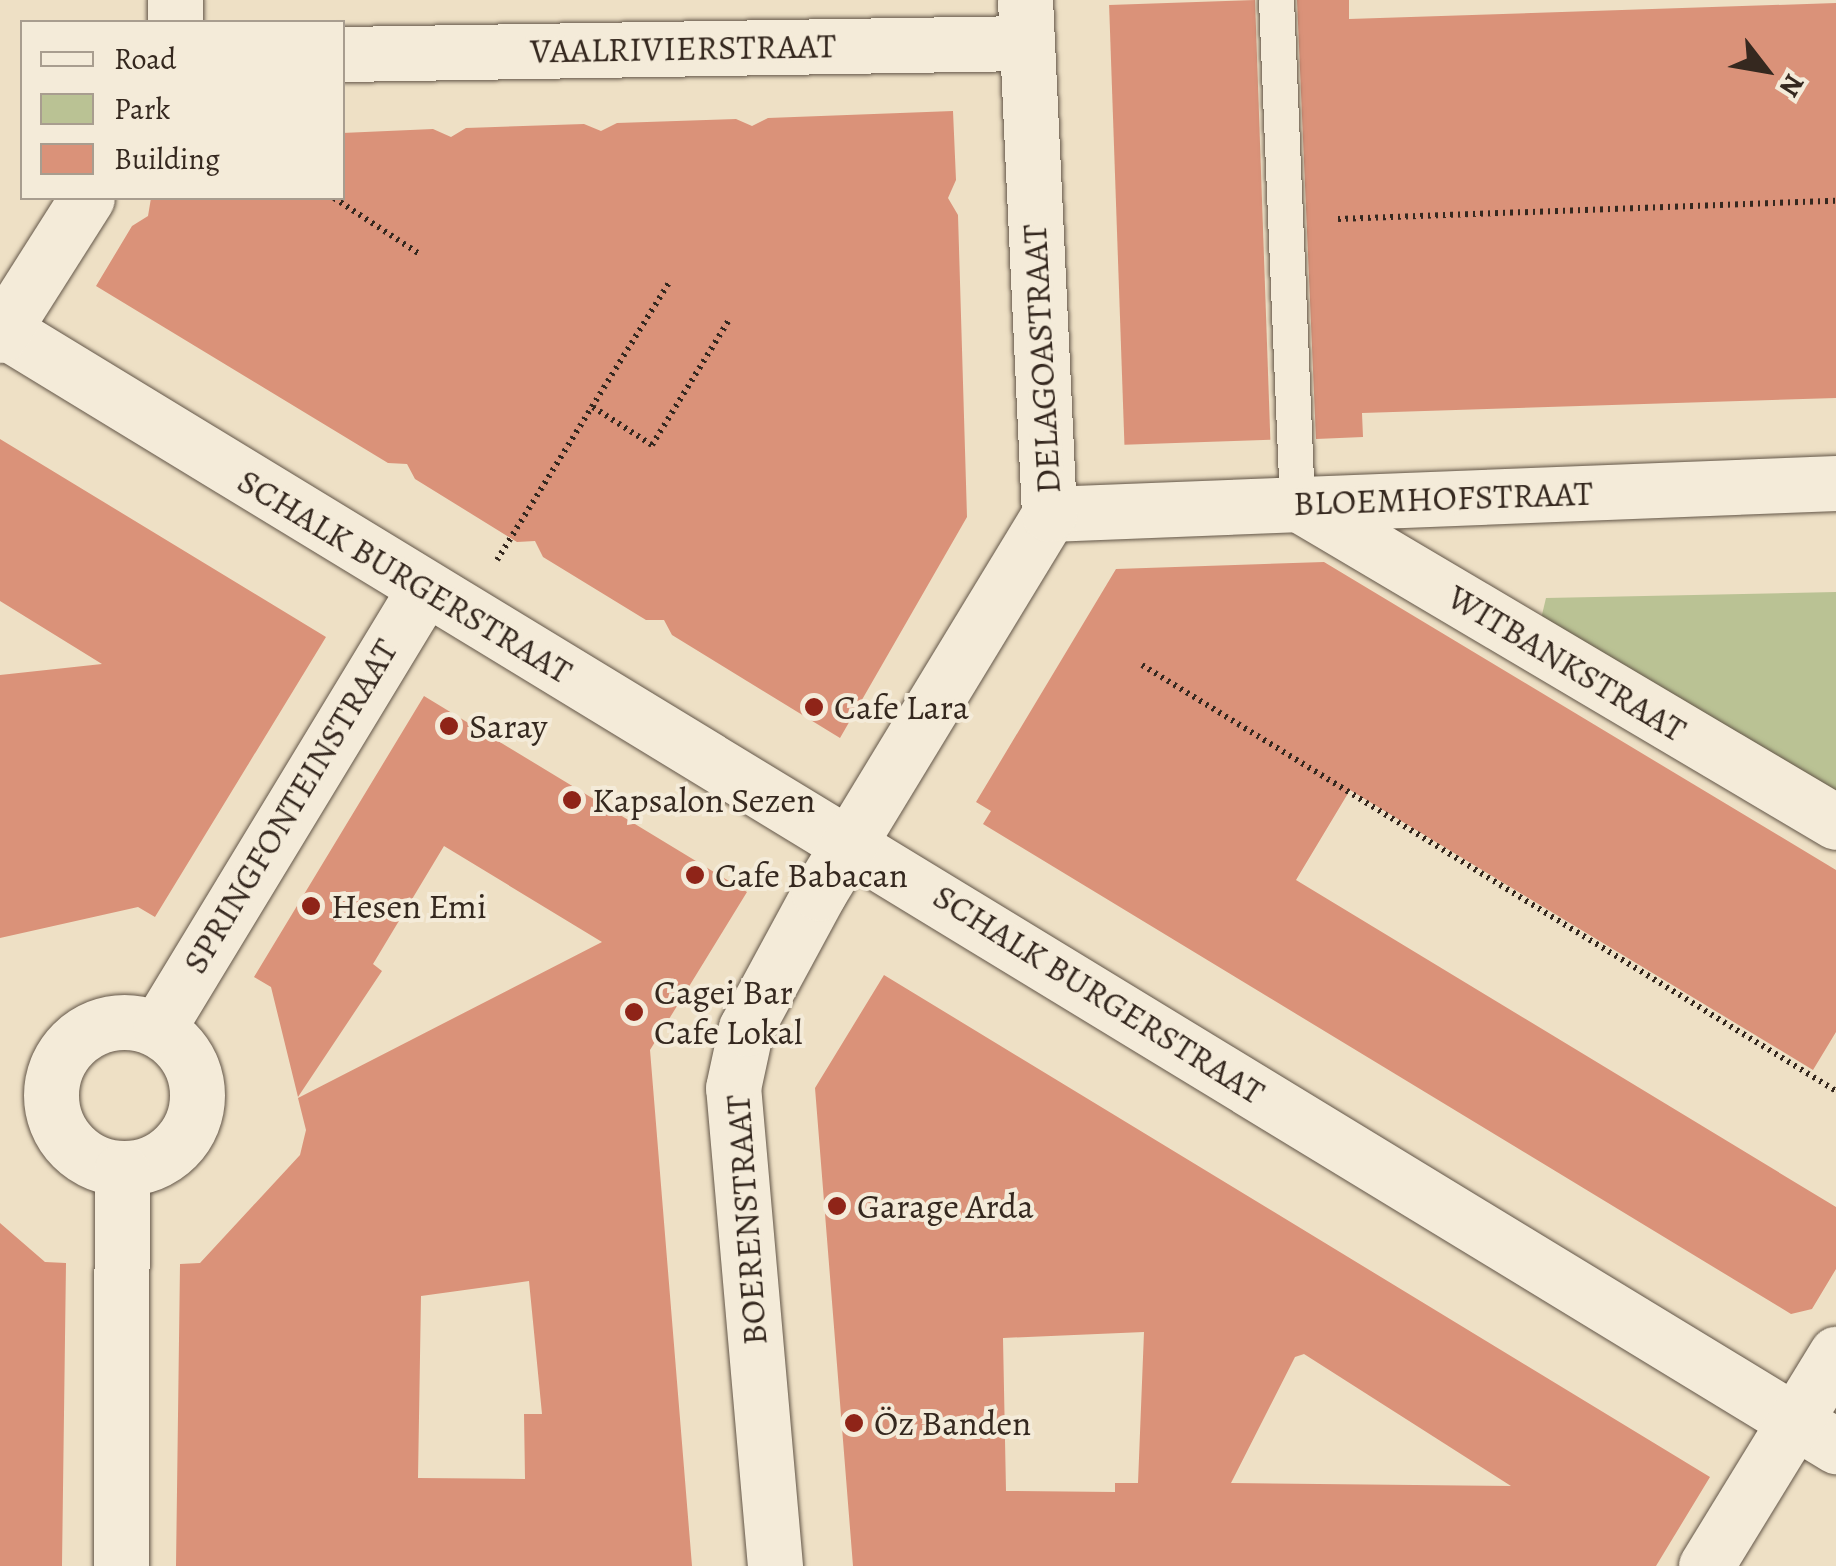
<!DOCTYPE html>
<meta charset="utf-8">
<style>
body{margin:0}
#map{position:relative;width:1836px;height:1566px;overflow:hidden;background:#eee0c5;font-family:Alegreya,serif}
div>[style]{position:absolute}
.green>*{inset:0;background:#bac294}
.building>*{inset:0;background:#da9279;transform-origin:0 0}
.path>*{height:6px;margin-top:-3px;transform-origin:0;background:repeating-linear-gradient(90deg,#35281f 0 2.5px,transparent 0 7.5px)}
.roads{filter:drop-shadow(0 0 2px #635648) drop-shadow(0 0 2px #635648)}
.lane>*{height:35px;margin:-17.5px;padding:0 17.5px;transform-origin:17.5px;border-radius:17.5px;background:#f4ebd9}
.street>*{height:55px;margin:-27.5px;padding:0 27.5px;transform-origin:27.5px;border-radius:27.5px;background:#f4ebd9}
.street>.ring{margin:-27.5px;padding:0;box-sizing:content-box;background:none;border:55px solid #f4ebd9;border-radius:50%}
.dots>*{width:28px;height:28px;translate:-50% -50%;box-sizing:border-box;border:5px solid #f4ebd9;border-radius:50%}
span{translate:-50% -50%;white-space:nowrap;text-align:center;line-height:1.15;-webkit-text-stroke:8px #f4ebd9;paint-order:stroke}
.street-label{font-size:35px;color:#35281f}
.poi-label{font-size:35px;color:#35281f}
.left{translate:0 -50%;text-align:left}
.legend{position:absolute;left:20px;top:20px;width:325px;height:180px;box-sizing:border-box;background:#f4ebd9;border:2px solid #a89d8f;margin:0;padding:12px 18px;list-style:none;font-size:30px;color:#35281f}
.legend li{display:flex;align-items:center;gap:20px;height:50px}
.legend b{width:50px;border:2px solid #a89d8f}
.north{position:absolute;left:1716px;top:20px;width:100px;height:100px;-webkit-text-stroke:8px #f4ebd9;paint-order:stroke;rotate:121deg;font-size:28px;font-weight:700;line-height:40px;text-align:center;color:#35281f}
.north::after{content:'';display:block;margin:auto;width:35px;height:45px;background:#35281f;clip-path:polygon(50% 0,100% 100%,50% 72%,0 100%)}
</style>
<div id="map">
<div class="green">
<i style="clip-path:polygon(1836px 592px,1836px 801px,1540px 623px,1546px 598px)"></i>
</div>
<div class="building">
<i style="left:1255px;top:0;width:440px;height:146px;rotate:88deg"></i>
<i style="clip-path:polygon(1297px 0,1349px 0,1349px 19px,1836px 3px,1836px 398px,1362px 413px,1363px 437px,1316px 439px)"></i>
<i style="clip-path:polygon(953px 111px,956px 180px,948px 198px,958px 215px,967px 517px,840px 738px,672px 635px,664px 620px,646px 620px,543px 557px,535px 541px,517px 542px,415px 479px,407px 464px,388px 463px,96px 286px,132px 226px,148px 216px,151px 198px,342px 198px,342px 133px,433px 129px,451px 137px,466px 128px,584px 124px,601px 131px,617px 123px,736px 119px,752px 126px,768px 118px)"></i>
<i style="clip-path:polygon(0 439px,326px 637px,155px 917px,138px 907px,0 938px,0 675px,102px 664px,0 601px)"></i>
<i style="clip-path:polygon(1324px 562px,1836px 870px,1836px 1032px,1813px 1070px,1350px 790px,1296px 880px,1836px 1207px,1836px 1269px,1812px 1309px,1791px 1314px,983px 824px,991px 811px,976px 802px,1116px 569px)"></i>
<i style="clip-path:polygon(evenodd,424px 696px,747px 892px,650px 1050px,692px 1566px,176px 1566px,180px 1264px,200px 1263px,300px 1155px,306px 1130px,298px 1098px,602px 942px,444px 846px,373px 964px,382px 971px,298px 1097px,271px 987px,254px 977px,424px 696px,529px 1281px,542px 1414px,524px 1414px,525px 1479px,418px 1478px,421px 1296px,529px 1281px)"></i>
<i style="clip-path:polygon(evenodd,884px 975px,1710px 1477px,1656px 1566px,853px 1566px,815px 1088px,884px 975px,1144px 1332px,1138px 1483px,1115px 1483px,1115px 1492px,1006px 1491px,1003px 1338px,1144px 1332px,884px 975px,1304px 1354px,1511px 1486px,1231px 1483px,1295px 1357px,1304px 1354px)"></i>
<i style="clip-path:polygon(0 1223px,45px 1262px,66px 1263px,62px 1566px,0 1566px)"></i>
</div>
<div class="path">
<i style="left:334px;top:198px;width:104px;rotate:33.2deg"></i>
<i style="left:1338px;top:219px;width:498px;rotate:-2.1deg"></i>
<i style="left:593px;top:407px;width:70px;rotate:32.8deg"></i>
<i style="left:652px;top:445px;width:149px;rotate:-58.4deg"></i>
<i style="left:497px;top:560px;width:328px;rotate:-58.2deg"></i>
<i style="left:1142px;top:665px;width:814px;rotate:31.54deg"></i>
</div>
<div class="roads">
<div class="lane">
<i style="left:1276px;top:0;width:503px;rotate:87.61deg"></i>
</div>
<div class="street">
<i style="left:175px;top:0;width:22px;rotate:90deg"></i>
<i style="left:342px;top:54px;width:682px;rotate:-0.92deg"></i>
<i style="left:0;top:328px;width:2150px;rotate:31.34deg"></i>
<i style="left:0;top:335px;width:162px;rotate:-57.6deg"></i>
<i style="left:1297px;top:503px;width:626px;rotate:30.62deg"></i>
<i style="left:1049px;top:514px;width:788px;rotate:-2.26deg"></i>
<i class="ring" style="left:51px;top:1022px;width:91px;height:91px"></i>
<i style="left:160px;top:1025px;width:509px;rotate:-58.75deg"></i>
<i style="left:121px;top:1566px;width:395px;rotate:-89.9deg"></i>
<i style="left:775px;top:1566px;width:480px;rotate:-95deg"></i>
<i style="left:733px;top:1088px;width:61px;rotate:-77.8deg"></i>
<i style="left:746px;top:1028px;width:153px;rotate:-61.6deg"></i>
<i style="left:819px;top:893px;width:443px;rotate:-58.7deg"></i>
<i style="left:1049px;top:514px;width:515px;rotate:-92.67deg"></i>
<i style="left:1706px;top:1566px;width:249px;rotate:-58.5deg"></i>
</div>
</div>
<div class="dots">
<i style="left:814px;top:707px;background:#8f2418"></i>
<i style="left:449px;top:726px;background:#8f2418"></i>
<i style="left:572px;top:800px;background:#8f2418"></i>
<i style="left:695px;top:875px;background:#8f2418"></i>
<i style="left:311px;top:906px;background:#8f2418"></i>
<i style="left:634px;top:1012px;background:#8f2418"></i>
<i style="left:837px;top:1206px;background:#8f2418"></i>
<i style="left:854px;top:1423px;background:#8f2418"></i>
</div>
<div class="street-label">
<span style="left:683px;top:48px;rotate:-1deg">VAALRIVIERSTRAAT</span>
<span style="left:1041px;top:359px;rotate:-93deg">DELAGOASTRAAT</span>
<span style="left:1443px;top:498px;rotate:-2deg">BLOEMHOFSTRAAT</span>
<span style="left:405px;top:576px;rotate:31deg">SCHALK BURGERSTRAAT</span>
<span style="left:1567px;top:663px;rotate:31deg">WITBANKSTRAAT</span>
<span style="left:290px;top:806px;rotate:-59deg">SPRINGFONTEINSTRAAT</span>
<span style="left:1099px;top:994px;rotate:32deg">SCHALK BURGERSTRAAT</span>
<span style="left:746px;top:1220px;rotate:-94deg">BOERENSTRAAT</span>
</div>
<div class="poi-label">
<span class="left" style="left:834px;top:707px">Cafe Lara</span>
<span class="left" style="left:469px;top:726px">Saray</span>
<span class="left" style="left:592px;top:800px">Kapsalon Sezen</span>
<span class="left" style="left:715px;top:875px">Cafe Babacan</span>
<span class="left" style="left:331px;top:906px">Hesen Emi</span>
<span class="left" style="left:654px;top:1012px">Cagei Bar<br>Cafe Lokal</span>
<span class="left" style="left:857px;top:1206px">Garage Arda</span>
<span class="left" style="left:874px;top:1423px">Öz Banden</span>
</div>
<ul class="legend">
<li><b style="height:12px;background:#f4ebd9"></b>Road</li>
<li><b style="height:28px;background:#bac294"></b>Park</li>
<li><b style="height:28px;background:#da9279"></b>Building</li>
</ul>
<div class="north">N</div>
</div>
